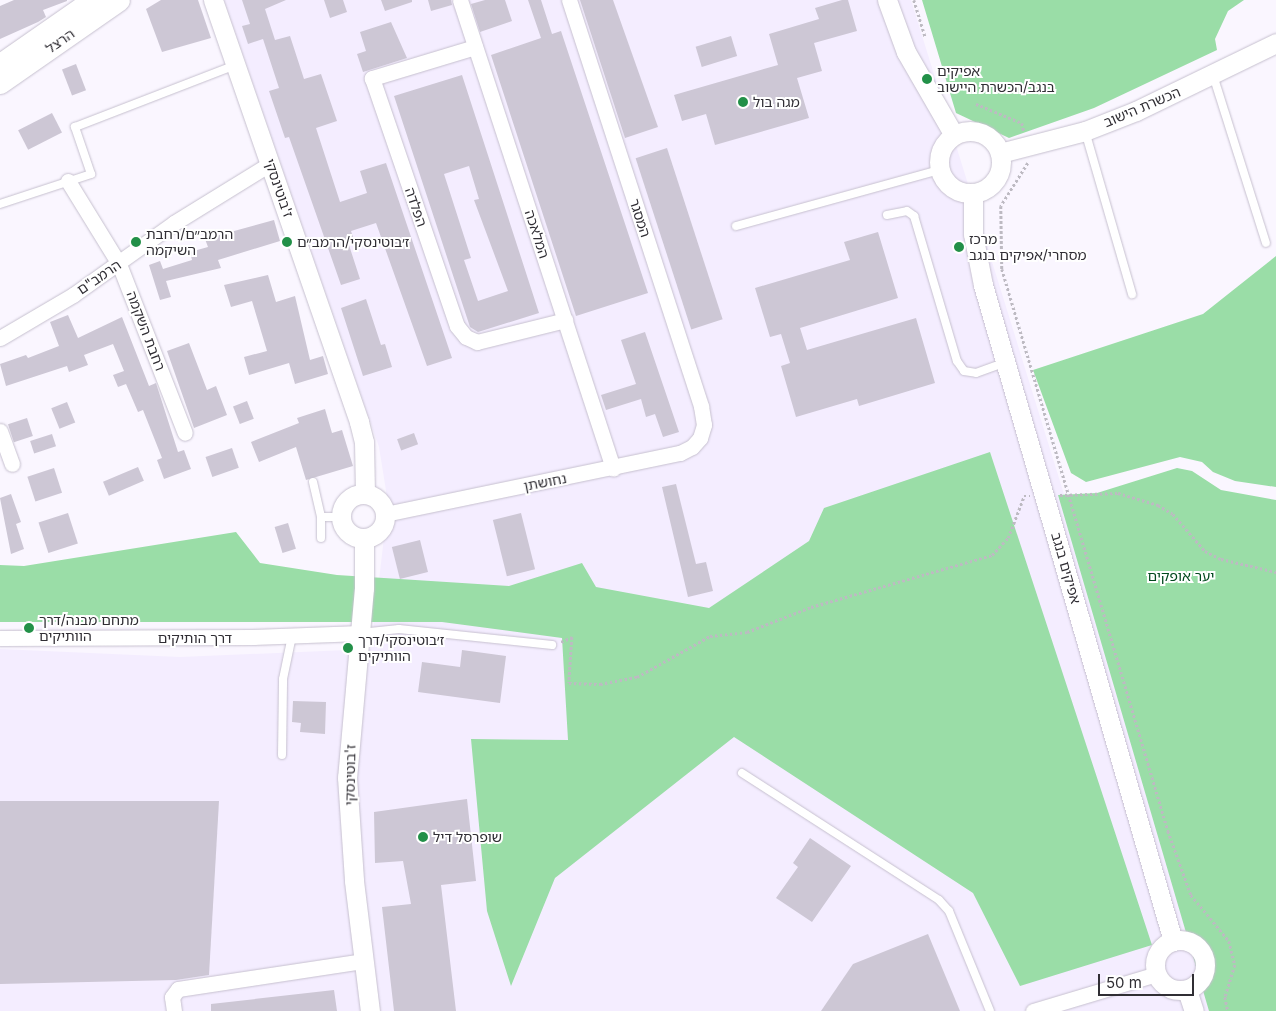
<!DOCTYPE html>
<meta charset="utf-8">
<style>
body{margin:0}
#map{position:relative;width:1276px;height:1011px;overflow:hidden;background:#faf6ff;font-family:Inter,"Noto Sans Hebrew",sans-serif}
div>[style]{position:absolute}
.built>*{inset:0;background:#f4edff}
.green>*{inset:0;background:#9adda7}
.building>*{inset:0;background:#cdc7d5;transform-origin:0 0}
.path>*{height:2.5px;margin-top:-1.25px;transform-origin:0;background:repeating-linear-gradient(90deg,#bdbac2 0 2.5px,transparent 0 5px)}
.roads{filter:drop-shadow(0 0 1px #c6c0cf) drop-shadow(0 0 1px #c6c0cf)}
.service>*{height:8px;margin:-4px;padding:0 4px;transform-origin:4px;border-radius:4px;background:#fff}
.minor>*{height:15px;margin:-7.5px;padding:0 7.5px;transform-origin:7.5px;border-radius:7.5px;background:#fff}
.tertiary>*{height:19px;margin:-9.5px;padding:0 9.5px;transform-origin:9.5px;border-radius:9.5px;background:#fff}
.tertiary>.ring{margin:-9.5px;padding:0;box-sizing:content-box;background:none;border:19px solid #fff;border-radius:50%}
.secondary>*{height:21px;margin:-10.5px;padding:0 10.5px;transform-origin:10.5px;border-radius:10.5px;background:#fff}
.dots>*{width:14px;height:14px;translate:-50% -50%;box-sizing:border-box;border:2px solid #fff;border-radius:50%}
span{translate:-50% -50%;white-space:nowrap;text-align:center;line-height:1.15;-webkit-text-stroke:4px #fff;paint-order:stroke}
.street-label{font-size:14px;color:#302e34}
.poi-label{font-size:14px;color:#302e34}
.left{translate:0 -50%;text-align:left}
.park-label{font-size:14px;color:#02491e}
.scale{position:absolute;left:1098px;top:974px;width:96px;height:22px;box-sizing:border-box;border:2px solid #302e34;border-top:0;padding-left:6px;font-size:15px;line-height:18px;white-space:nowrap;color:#302e34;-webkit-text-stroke:4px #fff;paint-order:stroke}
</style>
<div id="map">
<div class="built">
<i style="clip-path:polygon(224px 0,911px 0,1224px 1011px,0 1011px,0 649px,180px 657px,371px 649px,388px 503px,379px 447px)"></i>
</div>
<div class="green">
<i style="clip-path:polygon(922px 0,1244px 0,1228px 11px,1215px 39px,1217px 50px,1094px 108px,1009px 138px,956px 113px)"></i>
<i style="clip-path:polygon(1276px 256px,1276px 487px,1235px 481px,1213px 472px,1202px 462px,1180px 457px,1086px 482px,1071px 473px,1033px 370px,1203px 314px)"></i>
<i style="clip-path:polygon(990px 452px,1152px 945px,1020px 986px,973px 893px,734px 737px,555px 878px,511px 986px,487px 911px,471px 739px,568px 740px,562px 638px,442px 622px,0 622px,0 565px,24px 566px,236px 532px,260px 563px,337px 575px,509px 586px,582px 563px,596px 587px,709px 608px,809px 541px,824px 508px)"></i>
<i style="clip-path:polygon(1177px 468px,1192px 471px,1221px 490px,1276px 500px,1276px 1011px,1209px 1011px,1058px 495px,1097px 493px)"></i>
</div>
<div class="building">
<i style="clip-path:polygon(14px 0,67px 0,67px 1px,43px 10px,46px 17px,38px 22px,0 39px,0 6px)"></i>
<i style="clip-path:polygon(161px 0,198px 0,211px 38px,162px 52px,146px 9px)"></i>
<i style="clip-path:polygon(242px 0,286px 0,265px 9px,275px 40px,290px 36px,304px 79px,321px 74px,337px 121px,316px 128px,340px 202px,367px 193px,360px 171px,386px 163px,452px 358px,427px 366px,376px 223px,351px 231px,354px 240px,348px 242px,360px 279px,341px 285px,289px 137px,285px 138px,269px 91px,279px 88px,263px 39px,248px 44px,242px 26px,250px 24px)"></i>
<i style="clip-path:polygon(324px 0,343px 0,347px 12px,330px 18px)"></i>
<i style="clip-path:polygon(381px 0,412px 0,412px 2px,385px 11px)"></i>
<i style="clip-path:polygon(428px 0,451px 0,452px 5px,431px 11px)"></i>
<i style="clip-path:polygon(485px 0,505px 0,512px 21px,480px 32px,471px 4px)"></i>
<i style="clip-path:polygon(528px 0,541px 0,552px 34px,561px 31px,648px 293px,576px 316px,491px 55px,541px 38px)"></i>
<i style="clip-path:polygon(580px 0,613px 0,658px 127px,625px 138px)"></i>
<i style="clip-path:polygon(842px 0,848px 0,857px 31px,814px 43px,822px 71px,797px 78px,809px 118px,715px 145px,706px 114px,682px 121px,674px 95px,778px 65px,769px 34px,819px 19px,815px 8px)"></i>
<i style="clip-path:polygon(391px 22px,407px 58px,363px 72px,357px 54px,366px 51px,360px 32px)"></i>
<i style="left:731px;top:36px;width:21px;height:37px;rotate:73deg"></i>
<i style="left:76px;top:64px;width:28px;height:15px;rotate:69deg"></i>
<i style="clip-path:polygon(evenodd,462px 75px,539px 313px,478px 332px,470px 327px,394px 96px,462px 75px,469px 166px,479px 199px,474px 200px,508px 291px,478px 301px,464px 260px,471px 258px,444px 174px,469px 166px)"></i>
<i style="left:52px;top:113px;width:22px;height:38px;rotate:63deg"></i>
<i style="left:667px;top:148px;width:180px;height:33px;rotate:72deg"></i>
<i style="clip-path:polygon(274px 220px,280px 241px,218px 260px,221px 268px,166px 281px,171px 297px,160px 300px,149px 265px,160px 261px,163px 269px,192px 260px,190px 252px,208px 247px,205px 239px)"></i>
<i style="clip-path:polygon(878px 232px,898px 298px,800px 328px,807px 350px,916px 318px,935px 383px,859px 406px,857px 399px,796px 417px,781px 366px,790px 363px,781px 334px,770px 337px,755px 288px,850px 260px,844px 242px)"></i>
<i style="clip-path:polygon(268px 275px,276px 302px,295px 296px,310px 360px,323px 356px,328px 374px,295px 384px,289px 363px,249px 375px,244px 357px,267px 351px,252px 301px,231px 307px,224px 285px)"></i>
<i style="clip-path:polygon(366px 299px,381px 345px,385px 344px,392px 367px,363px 376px,341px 308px)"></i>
<i style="clip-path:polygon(68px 315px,78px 338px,122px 317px,149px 386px,156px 383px,178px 452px,184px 450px,191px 469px,164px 479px,157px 460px,162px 458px,143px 410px,138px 412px,126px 384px,118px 387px,113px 375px,124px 371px,113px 344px,84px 355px,88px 365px,69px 372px,67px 366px,6px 386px,0 364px,26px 355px,28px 358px,59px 346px,50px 322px)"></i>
<i style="clip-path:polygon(645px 332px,679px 432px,663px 437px,655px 414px,646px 417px,641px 399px,606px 410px,601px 395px,636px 384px,621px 340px)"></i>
<i style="clip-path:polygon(189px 343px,207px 390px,216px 386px,227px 415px,194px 428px,167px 351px)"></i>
<i style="left:247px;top:401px;width:19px;height:15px;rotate:69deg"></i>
<i style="left:67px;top:402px;width:22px;height:17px;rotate:68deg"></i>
<i style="clip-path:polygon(325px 409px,332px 433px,342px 430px,353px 466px,306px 480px,296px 447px,259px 462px,251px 442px,299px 423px,297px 418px)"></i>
<i style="left:27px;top:418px;width:19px;height:20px;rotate:72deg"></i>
<i style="left:414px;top:433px;width:12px;height:18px;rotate:70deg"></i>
<i style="left:52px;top:434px;width:13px;height:23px;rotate:72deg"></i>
<i style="left:232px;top:448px;width:21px;height:28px;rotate:71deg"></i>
<i style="left:138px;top:467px;width:15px;height:38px;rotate:67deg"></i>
<i style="left:54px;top:468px;width:26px;height:28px;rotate:72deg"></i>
<i style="clip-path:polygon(676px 484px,696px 564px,706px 562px,713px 591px,688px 597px,662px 487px)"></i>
<i style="clip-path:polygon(11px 494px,21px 522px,16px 524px,24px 549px,11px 554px,0 498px)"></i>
<i style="left:68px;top:513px;width:32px;height:31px;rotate:72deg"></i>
<i style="left:521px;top:513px;width:58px;height:29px;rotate:76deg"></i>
<i style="left:288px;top:523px;width:27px;height:14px;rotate:73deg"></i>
<i style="left:420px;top:540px;width:33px;height:29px;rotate:76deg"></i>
<i style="clip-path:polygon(462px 650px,506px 656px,500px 703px,418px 692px,422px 662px,460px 667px)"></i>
<i style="clip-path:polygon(293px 701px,326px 702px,325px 734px,300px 732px,301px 723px,292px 722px)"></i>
<i style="clip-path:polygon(467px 799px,476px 881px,441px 885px,456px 1011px,394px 1011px,382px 907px,411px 904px,403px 861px,375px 863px,374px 812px)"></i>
<i style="clip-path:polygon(0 801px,219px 801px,209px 975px,176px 980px,0 984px)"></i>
<i style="clip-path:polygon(810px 838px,851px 866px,812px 922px,776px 898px,798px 867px,793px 863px)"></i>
<i style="clip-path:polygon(928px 934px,960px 1011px,821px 1011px,853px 964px)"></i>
<i style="clip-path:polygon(334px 990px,337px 1011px,211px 1011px,211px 1004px)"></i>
</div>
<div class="path">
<i style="left:914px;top:0;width:38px;rotate:73deg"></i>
<i style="left:976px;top:104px;width:50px;rotate:22.4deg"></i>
<i style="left:1022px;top:123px;width:9px;rotate:77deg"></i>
<i style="left:1028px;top:163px;width:51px;rotate:122.1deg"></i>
<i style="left:1001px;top:206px;width:63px;rotate:89.1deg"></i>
<i style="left:1002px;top:269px;width:586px;rotate:73.54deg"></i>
<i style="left:1168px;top:831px;width:68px;rotate:70.2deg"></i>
<i style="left:1191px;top:895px;width:60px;rotate:50.4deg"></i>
<i style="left:1229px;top:941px;width:25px;rotate:76deg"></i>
<i style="left:1235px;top:965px;width:34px;rotate:107deg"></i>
<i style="left:1225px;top:997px;width:14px;rotate:78deg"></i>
<i style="left:1060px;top:495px;width:58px;rotate:-2deg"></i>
<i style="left:1118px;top:493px;width:42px;rotate:16.7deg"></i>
<i style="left:1158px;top:505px;width:17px;rotate:31deg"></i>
<i style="left:1173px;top:514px;width:49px;rotate:49.1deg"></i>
<i style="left:1205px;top:551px;width:18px;rotate:27deg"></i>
<i style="left:1221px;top:559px;width:57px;rotate:13.3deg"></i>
<i style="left:561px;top:642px;width:12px;rotate:-24deg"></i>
<i style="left:572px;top:637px;width:46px;rotate:93.7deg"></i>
<i style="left:569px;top:683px;width:31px;rotate:2deg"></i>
<i style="left:600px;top:684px;width:38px;rotate:-11deg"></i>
<i style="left:637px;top:677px;width:84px;rotate:-29.3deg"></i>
<i style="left:710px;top:636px;width:37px;rotate:-6deg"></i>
<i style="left:747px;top:632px;width:69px;rotate:-21.3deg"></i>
<i style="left:811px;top:607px;width:188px;rotate:-16deg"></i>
<i style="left:992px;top:555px;width:23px;rotate:-47deg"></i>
<i style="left:1008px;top:538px;width:45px;rotate:-69.1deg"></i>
<i style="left:1024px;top:496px;width:6px"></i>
</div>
<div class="roads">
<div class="service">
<i style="left:1213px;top:75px;width:176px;rotate:72.5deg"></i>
<i style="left:1085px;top:131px;width:170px;rotate:73.9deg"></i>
<i style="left:0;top:204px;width:96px;rotate:-18.2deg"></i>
<i style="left:91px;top:174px;width:50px;rotate:-108.8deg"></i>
<i style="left:75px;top:127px;width:173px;rotate:-21.1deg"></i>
<i style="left:887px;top:215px;width:20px;rotate:-11deg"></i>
<i style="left:907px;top:211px;width:9px;rotate:36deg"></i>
<i style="left:914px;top:216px;width:151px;rotate:73.5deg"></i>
<i style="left:957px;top:361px;width:12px;rotate:55deg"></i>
<i style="left:964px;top:371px;width:12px;rotate:9deg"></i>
<i style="left:976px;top:373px;width:30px;rotate:-20deg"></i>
<i style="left:736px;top:226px;width:212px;rotate:-15.4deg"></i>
<i style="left:313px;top:482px;width:36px;rotate:77deg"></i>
<i style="left:321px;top:517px;width:21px;rotate:90deg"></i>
<i style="left:321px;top:517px;width:19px"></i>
<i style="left:360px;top:633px;width:39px;rotate:-6deg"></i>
<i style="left:399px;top:629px;width:154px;rotate:6deg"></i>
<i style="left:282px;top:755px;width:76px;rotate:-89.2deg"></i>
<i style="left:283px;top:679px;width:44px;rotate:-78.2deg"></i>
<i style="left:742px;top:773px;width:234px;rotate:32.8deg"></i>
<i style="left:939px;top:900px;width:15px;rotate:48deg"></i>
<i style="left:949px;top:911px;width:108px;rotate:67.7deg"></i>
</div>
<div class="minor">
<i style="left:460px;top:0;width:493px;rotate:71.9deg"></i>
<i style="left:475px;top:47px;width:108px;rotate:163.2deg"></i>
<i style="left:372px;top:78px;width:262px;rotate:71.1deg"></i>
<i style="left:457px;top:326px;width:14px;rotate:51deg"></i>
<i style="left:466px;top:337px;width:12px;rotate:24deg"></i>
<i style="left:477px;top:342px;width:91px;rotate:-14deg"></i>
<i style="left:68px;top:181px;width:97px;rotate:58.4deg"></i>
<i style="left:119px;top:264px;width:181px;rotate:68.7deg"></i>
<i style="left:0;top:338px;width:85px;rotate:-30.5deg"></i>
<i style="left:73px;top:295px;width:124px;rotate:-35.5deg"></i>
<i style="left:174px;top:223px;width:114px;rotate:-31.7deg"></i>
<i style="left:0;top:431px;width:35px;rotate:70deg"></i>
<i style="left:385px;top:514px;width:301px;rotate:-11.7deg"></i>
<i style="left:680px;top:453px;width:13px;rotate:-27deg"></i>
<i style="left:692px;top:447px;width:12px;rotate:-48deg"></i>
<i style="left:700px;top:438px;width:14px;rotate:-73deg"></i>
<i style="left:704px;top:425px;width:19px;rotate:-99deg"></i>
<i style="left:701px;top:406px;width:427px;rotate:-108deg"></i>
<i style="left:0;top:638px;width:253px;rotate:-0.2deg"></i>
<i style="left:253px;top:637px;width:107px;rotate:-2.1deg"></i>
<i style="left:174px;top:1011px;width:14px;rotate:-98deg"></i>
<i style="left:172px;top:997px;width:10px;rotate:-53deg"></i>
<i style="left:178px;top:989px;width:188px;rotate:-8.6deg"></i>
<i style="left:1033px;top:1011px;width:128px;rotate:-16.7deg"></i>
</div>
<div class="tertiary">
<i style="left:213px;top:0;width:447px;rotate:70.9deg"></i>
<i style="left:359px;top:422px;width:21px;rotate:76deg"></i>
<i style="left:364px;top:442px;width:52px;rotate:88.9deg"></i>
<i style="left:887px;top:0;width:55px;rotate:69.9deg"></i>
<i style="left:906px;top:52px;width:96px;rotate:60deg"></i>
<i class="ring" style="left:939px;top:131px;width:43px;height:43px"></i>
<i style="left:1000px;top:153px;width:88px;rotate:-14.5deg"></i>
<i style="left:1085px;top:131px;width:55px;rotate:-21.4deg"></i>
<i style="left:1136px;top:111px;width:156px;rotate:-25.9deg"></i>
<i style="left:973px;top:193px;width:41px;rotate:90deg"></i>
<i style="left:973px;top:234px;width:52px;rotate:78.9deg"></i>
<i style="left:983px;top:285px;width:683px;rotate:73.85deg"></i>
<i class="ring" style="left:341px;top:494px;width:25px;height:25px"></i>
<i style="left:364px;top:538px;width:50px;rotate:90deg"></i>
<i style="left:364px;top:588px;width:190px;rotate:95.1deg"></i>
<i style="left:347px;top:777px;width:104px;rotate:86.1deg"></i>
<i style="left:354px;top:881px;width:131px;rotate:83deg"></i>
<i class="ring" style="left:1155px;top:940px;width:31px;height:31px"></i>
<i style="left:1187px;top:990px;width:22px;rotate:72deg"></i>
</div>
<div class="secondary">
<i style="left:0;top:64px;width:112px;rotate:-34.8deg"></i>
<i style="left:0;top:83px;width:145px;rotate:-34.9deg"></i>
</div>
</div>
<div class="dots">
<i style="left:927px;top:79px;background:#229048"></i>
<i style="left:743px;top:102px;background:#229048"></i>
<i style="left:136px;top:242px;background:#229048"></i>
<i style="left:287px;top:242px;background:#229048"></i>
<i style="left:959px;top:247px;background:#229048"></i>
<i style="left:29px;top:628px;background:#229048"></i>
<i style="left:348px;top:648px;background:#229048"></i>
<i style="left:423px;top:837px;background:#229048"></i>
</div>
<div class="street-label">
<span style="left:60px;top:41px;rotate:-35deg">הרצל</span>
<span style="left:1142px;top:107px;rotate:-23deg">הכשרת הישוב</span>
<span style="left:279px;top:188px;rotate:71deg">ז'בוטינסקי</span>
<span style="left:416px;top:207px;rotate:71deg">הפלדה</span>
<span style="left:640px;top:218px;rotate:72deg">המסגר</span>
<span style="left:537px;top:234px;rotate:72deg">המלאכה</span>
<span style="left:99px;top:277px;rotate:-34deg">הרמב"ם</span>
<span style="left:146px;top:331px;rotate:69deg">רחבת השקמה</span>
<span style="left:545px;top:482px;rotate:-11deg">נחושתן</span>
<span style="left:1066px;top:568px;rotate:74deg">אפיקים בנגב</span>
<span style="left:195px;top:638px">דרך הותיקים</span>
<span style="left:350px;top:775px;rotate:-89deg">ז'בוטינסקי</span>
</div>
<div class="poi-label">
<span class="left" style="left:937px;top:79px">אפיקים<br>בנגב/הכשרת היישוב</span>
<span class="left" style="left:753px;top:102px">מגה בול</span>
<span class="left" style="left:146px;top:242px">הרמב״ם/רחבת<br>השיקמה</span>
<span class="left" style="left:969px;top:247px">מרכז<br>מסחרי/אפיקים בנגב</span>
<span class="left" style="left:297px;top:242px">ז׳בוטינסקי/הרמב״ם</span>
<span class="left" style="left:39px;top:628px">מתחם מבנה/דרך<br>הוותיקים</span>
<span class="left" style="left:358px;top:648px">ז׳בוטינסקי/דרך<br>הוותיקים</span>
<span class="left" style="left:433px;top:837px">שופרסל דיל</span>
</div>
<div class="park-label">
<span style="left:1181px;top:576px">יער אופקים</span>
</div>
<div class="scale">50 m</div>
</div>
